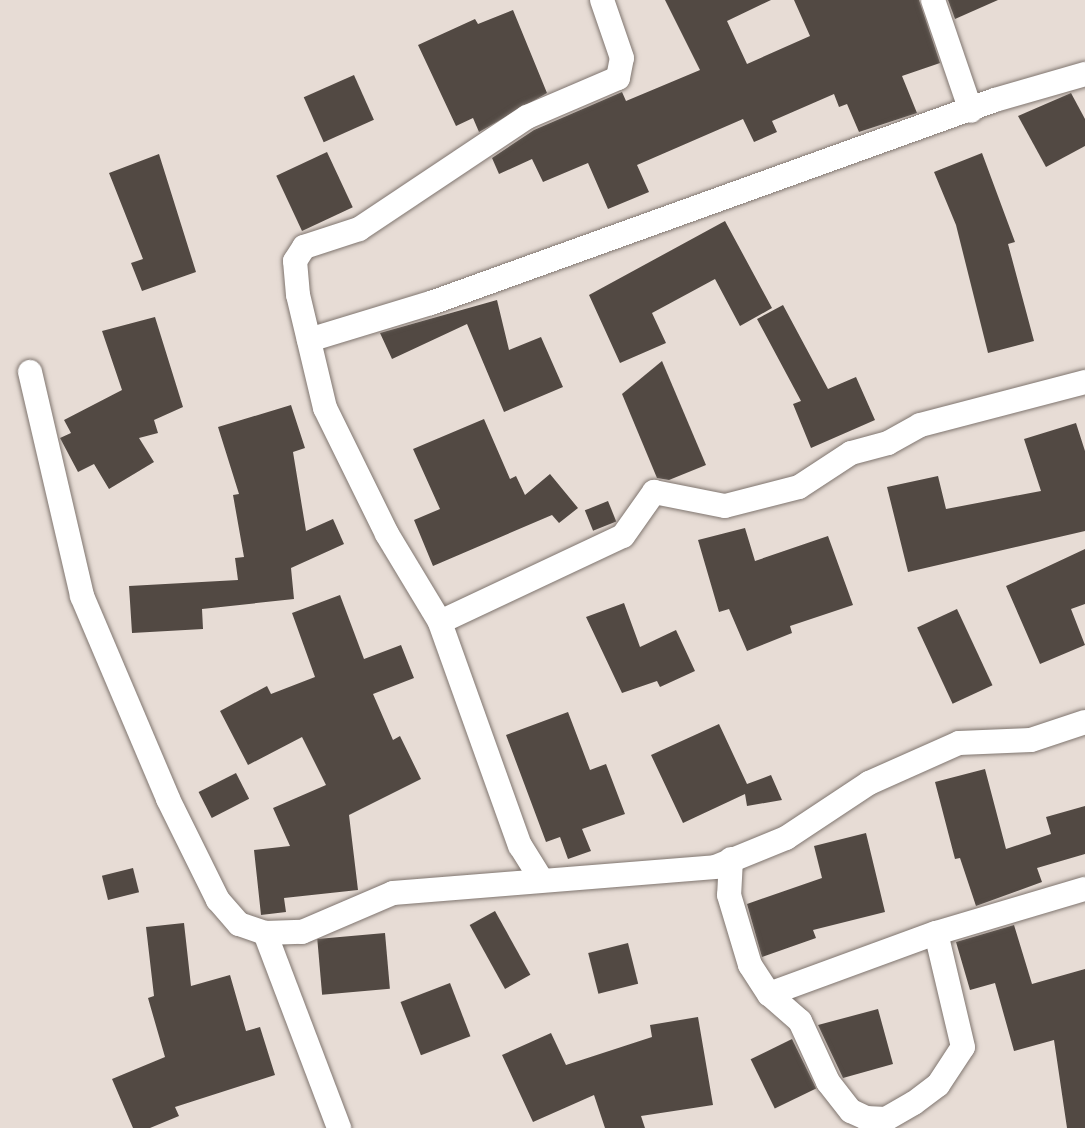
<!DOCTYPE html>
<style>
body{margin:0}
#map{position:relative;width:1085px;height:1128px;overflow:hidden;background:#e7dcd5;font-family:Quicksand,sans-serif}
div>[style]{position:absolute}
.building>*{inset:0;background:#524943;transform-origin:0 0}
.roads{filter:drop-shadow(0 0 2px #7f756f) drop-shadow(0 0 2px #7f756f)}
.street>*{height:24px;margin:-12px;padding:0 12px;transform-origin:12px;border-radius:12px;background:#fff}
span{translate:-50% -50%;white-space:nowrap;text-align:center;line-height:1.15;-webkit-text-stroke:6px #f5e9e2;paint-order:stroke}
</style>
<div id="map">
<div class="building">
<i style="clip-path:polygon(665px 0,771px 0,727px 21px,747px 64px,810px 36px,794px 0,919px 0,940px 63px,902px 76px,917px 113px,859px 132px,847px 104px,839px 107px,834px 94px,772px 121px,777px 132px,754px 142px,743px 119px,637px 165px,649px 192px,608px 209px,588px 163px,543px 182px,532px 159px,499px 174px,492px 158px,534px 130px,622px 92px,626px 101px,700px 70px)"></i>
<i style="clip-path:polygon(948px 0,998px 0,955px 19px)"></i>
<i style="clip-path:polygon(513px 10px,547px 93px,479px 132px,473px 118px,456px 126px,418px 45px,475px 19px,478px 24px)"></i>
<i style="left:354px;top:75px;width:49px;height:55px;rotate:66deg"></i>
<i style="clip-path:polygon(1071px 93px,1085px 119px,1085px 146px,1046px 167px,1018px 116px)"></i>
<i style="left:327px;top:152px;width:61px;height:56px;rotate:65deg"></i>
<i style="clip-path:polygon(982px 153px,1015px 242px,1008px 244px,1034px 341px,988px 353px,956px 225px,934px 172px)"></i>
<i style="clip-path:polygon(159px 154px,196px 272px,142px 291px,131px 263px,143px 259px,109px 173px)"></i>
<i style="clip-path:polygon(725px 221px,772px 308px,740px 326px,715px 279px,652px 313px,666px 343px,620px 363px,589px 295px)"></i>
<i style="clip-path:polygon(497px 300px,509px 350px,541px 337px,563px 387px,504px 412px,467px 324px,392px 359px,380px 333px)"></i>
<i style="clip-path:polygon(783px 305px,828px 389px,856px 377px,875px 420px,811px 448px,793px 404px,801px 401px,757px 319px)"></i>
<i style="clip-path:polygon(155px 317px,183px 407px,154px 420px,158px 433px,139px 438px,154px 462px,109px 489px,94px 464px,78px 472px,60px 438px,71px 433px,64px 420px,122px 390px,102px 331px)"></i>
<i style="clip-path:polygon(662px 361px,706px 465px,669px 480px,657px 478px,622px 394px)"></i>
<i style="clip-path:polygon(291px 405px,305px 448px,293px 452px,306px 531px,333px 519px,344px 544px,291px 568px,294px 599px,202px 609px,203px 629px,132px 633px,129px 586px,238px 580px,235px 558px,244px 557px,233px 495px,239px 494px,218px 427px)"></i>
<i style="clip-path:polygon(484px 419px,510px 479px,516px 476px,525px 495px,550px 474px,578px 508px,559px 523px,552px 515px,433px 566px,414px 520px,440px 509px,413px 449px)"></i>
<i style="clip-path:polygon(1076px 423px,1085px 451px,1085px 531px,908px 572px,887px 487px,938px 476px,946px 509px,1041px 491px,1024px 439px)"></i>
<i style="left:608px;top:501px;width:22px;height:25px;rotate:68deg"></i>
<i style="clip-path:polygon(745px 528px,755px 561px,828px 536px,853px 605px,790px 626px,792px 633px,747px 651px,729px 609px,719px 612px,698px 540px)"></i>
<i style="clip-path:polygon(1085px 549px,1085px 604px,1071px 609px,1085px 645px,1040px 664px,1006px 586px)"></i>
<i style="clip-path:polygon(340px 595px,364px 659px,401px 645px,414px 678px,373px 694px,393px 740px,400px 736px,421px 779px,349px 815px,358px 890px,284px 898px,286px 912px,261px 915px,254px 850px,290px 846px,273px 808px,326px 785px,302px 737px,248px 765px,220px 711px,267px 686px,271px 694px,315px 677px,292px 613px)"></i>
<i style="clip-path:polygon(624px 603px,640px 647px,676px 630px,695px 671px,660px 687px,657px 681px,622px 693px,586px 617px)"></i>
<i style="left:957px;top:609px;width:84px;height:44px;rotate:65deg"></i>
<i style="clip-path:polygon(568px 712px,590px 770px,606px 764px,625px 814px,582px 829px,591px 851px,568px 859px,560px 837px,546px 842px,506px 735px)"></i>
<i style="clip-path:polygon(719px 724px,747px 784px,771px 775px,782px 800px,747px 806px,745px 794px,683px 823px,651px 755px)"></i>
<i style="clip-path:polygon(985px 769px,1006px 849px,1051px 834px,1046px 817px,1085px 806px,1085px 854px,1037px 868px,1042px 882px,976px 906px,960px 858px,955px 859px,935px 782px)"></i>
<i style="left:236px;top:773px;width:29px;height:42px;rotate:63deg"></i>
<i style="clip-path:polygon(866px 833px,885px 912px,813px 930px,816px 938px,762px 957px,747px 904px,822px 878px,814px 846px)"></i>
<i style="left:133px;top:868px;width:25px;height:32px;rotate:76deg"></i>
<i style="left:495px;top:911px;width:73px;height:29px;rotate:61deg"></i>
<i style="clip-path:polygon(184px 923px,191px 986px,230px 975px,246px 1031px,260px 1027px,275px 1075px,175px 1107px,179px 1116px,150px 1128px,133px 1128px,112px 1079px,165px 1057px,148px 998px,154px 996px,146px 927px)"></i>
<i style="clip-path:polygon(1014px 925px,1032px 984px,1085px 969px,1085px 1128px,1067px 1128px,1054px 1040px,1014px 1051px,995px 983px,970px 990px,956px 942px)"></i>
<i style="left:385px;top:933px;width:56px;height:68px;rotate:85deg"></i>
<i style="left:628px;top:943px;width:42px;height:41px;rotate:76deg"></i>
<i style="left:450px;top:983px;width:57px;height:53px;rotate:69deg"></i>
<i style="clip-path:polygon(878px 1009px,893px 1064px,843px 1078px,818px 1025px)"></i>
<i style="clip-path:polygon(698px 1017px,713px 1105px,641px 1116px,645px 1128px,605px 1128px,594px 1095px,533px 1122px,502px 1055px,551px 1033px,566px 1065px,652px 1037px,650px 1025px)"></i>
<i style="left:792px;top:1039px;width:55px;height:46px;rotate:64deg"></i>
</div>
<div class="roads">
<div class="street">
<i style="left:933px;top:0;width:117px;rotate:71.1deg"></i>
<i style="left:309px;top:340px;width:127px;rotate:-16.9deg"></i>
<i style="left:431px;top:303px;width:599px;rotate:-19.8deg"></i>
<i style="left:995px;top:100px;width:94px;rotate:-16.1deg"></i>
<i style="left:30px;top:372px;width:230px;rotate:76.9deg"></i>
<i style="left:82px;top:596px;width:220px;rotate:67deg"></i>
<i style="left:168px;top:799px;width:113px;rotate:63.7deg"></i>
<i style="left:218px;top:900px;width:32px;rotate:49deg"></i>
<i style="left:239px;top:924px;width:28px;rotate:19deg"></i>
<i style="left:265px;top:933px;width:37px;rotate:-2deg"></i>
<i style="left:302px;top:932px;width:99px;rotate:-23.2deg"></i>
<i style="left:393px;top:893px;width:323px;rotate:-4.6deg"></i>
<i style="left:715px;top:867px;width:77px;rotate:-22.2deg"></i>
<i style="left:786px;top:838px;width:100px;rotate:-33.5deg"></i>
<i style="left:869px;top:783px;width:98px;rotate:-24deg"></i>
<i style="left:959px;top:743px;width:72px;rotate:-2.4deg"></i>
<i style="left:1031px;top:740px;width:57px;rotate:-18.4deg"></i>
<i style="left:440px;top:622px;width:202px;rotate:-25.2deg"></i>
<i style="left:623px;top:536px;width:54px;rotate:-54.8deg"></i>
<i style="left:654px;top:492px;width:72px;rotate:11.2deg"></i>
<i style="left:725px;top:506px;width:76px;rotate:-14.4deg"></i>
<i style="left:799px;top:487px;width:62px;rotate:-33.2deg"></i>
<i style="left:851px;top:453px;width:38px;rotate:-15deg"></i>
<i style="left:888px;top:443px;width:37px;rotate:-29deg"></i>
<i style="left:920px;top:425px;width:171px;rotate:-14.6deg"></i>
<i style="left:731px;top:859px;width:36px;rotate:93deg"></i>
<i style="left:729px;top:895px;width:73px;rotate:73.3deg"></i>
<i style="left:750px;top:965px;width:35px;rotate:57deg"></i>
<i style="left:769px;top:994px;width:41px;rotate:41.1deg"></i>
<i style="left:800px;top:1021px;width:67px;rotate:65.3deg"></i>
<i style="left:828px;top:1082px;width:37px;rotate:52deg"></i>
<i style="left:851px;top:1111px;width:17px;rotate:25deg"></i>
<i style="left:866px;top:1118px;width:20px;rotate:3deg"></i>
<i style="left:886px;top:1119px;width:32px;rotate:-30deg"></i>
<i style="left:914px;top:1103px;width:30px;rotate:-37deg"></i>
<i style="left:938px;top:1085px;width:45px;rotate:-56.7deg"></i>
<i style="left:963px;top:1047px;width:117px;rotate:-103.3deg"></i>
<i style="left:541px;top:879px;width:39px;rotate:-122deg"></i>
<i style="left:520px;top:846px;width:238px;rotate:-109.7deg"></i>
<i style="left:440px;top:622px;width:103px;rotate:-121.1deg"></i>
<i style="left:387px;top:534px;width:140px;rotate:-116.2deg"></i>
<i style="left:325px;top:408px;width:116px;rotate:-103.4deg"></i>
<i style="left:298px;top:295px;width:34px;rotate:-95deg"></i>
<i style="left:295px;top:261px;width:17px;rotate:-57deg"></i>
<i style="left:304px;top:247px;width:58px;rotate:-18.1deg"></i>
<i style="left:359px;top:229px;width:202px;rotate:-33.7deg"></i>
<i style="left:527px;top:117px;width:99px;rotate:-23.2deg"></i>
<i style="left:618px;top:78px;width:20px;rotate:-79deg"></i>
<i style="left:622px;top:58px;width:61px;rotate:-109deg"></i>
<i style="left:265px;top:933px;width:209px;rotate:69.2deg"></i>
<i style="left:769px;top:994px;width:178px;rotate:-20.1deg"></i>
<i style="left:936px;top:933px;width:155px;rotate:-16.5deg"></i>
</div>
</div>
</div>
